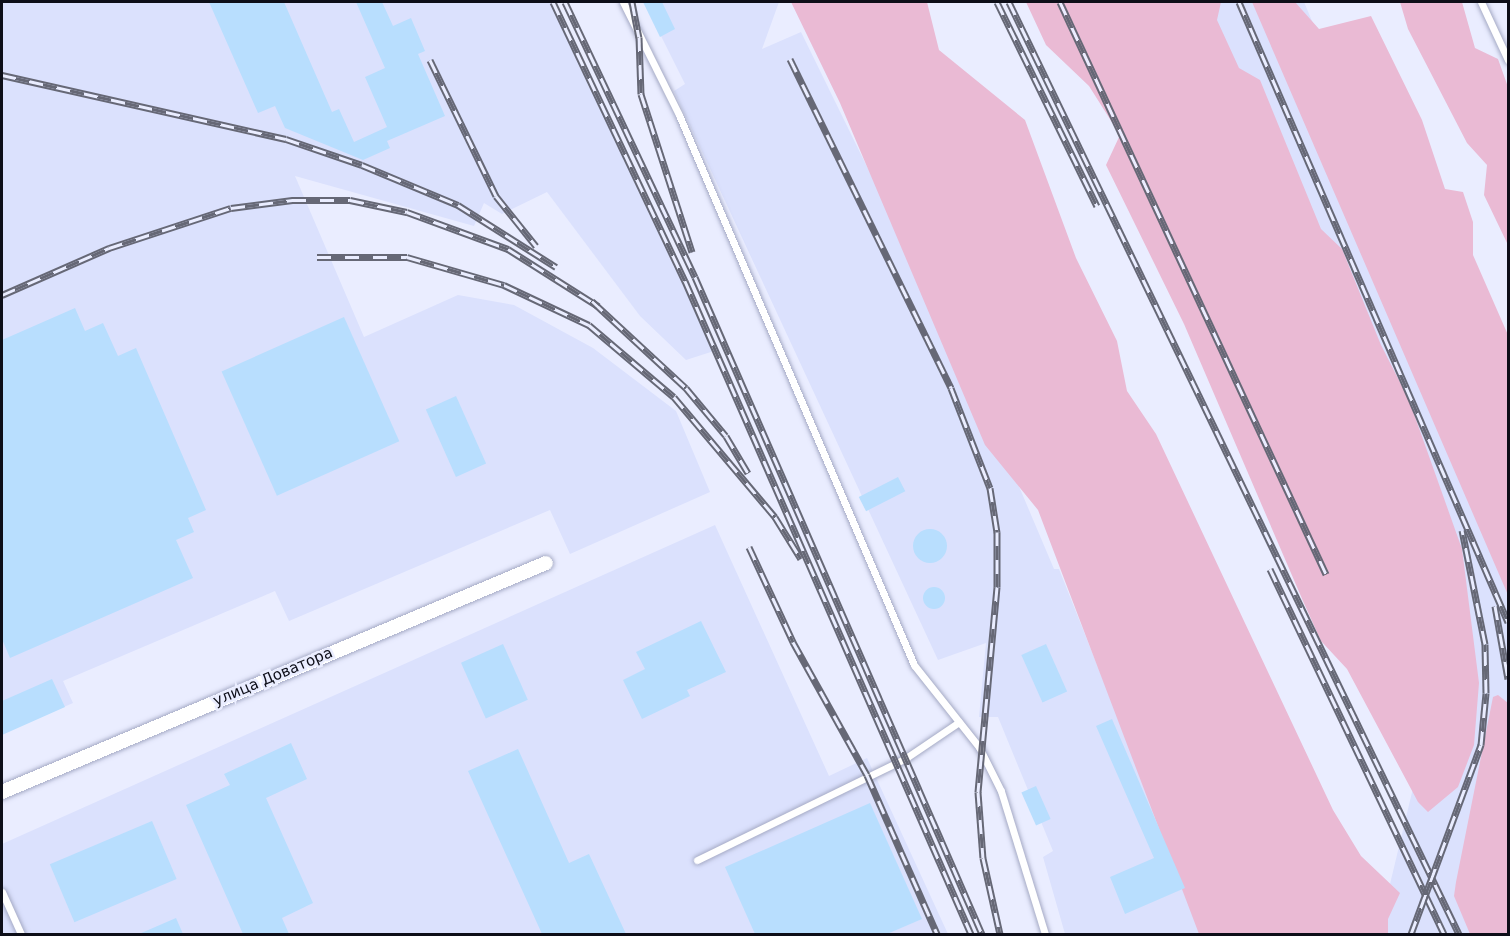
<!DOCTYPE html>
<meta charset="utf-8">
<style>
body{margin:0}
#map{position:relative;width:1510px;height:936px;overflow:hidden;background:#eaedff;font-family:"DejaVu Sans",sans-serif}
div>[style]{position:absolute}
.built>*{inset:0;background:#dbe1fd}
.green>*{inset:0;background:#eabad4}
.building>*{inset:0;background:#b8defe;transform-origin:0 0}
.round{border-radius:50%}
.roads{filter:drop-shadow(0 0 2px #a5aac5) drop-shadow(0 0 2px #a5aac5)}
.lane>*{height:7px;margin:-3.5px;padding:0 3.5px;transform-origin:3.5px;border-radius:3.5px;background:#fff}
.street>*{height:14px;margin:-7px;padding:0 7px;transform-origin:7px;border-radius:7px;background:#fff}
.rail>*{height:7px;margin-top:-3.5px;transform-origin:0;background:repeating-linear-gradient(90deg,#eaedff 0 14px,#666876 0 28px);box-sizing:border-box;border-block:2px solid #666876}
span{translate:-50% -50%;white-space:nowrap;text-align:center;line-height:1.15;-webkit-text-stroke:5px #eaedff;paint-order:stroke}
.street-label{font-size:15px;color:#0d0e18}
.frame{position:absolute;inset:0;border:3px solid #0d0e18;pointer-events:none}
</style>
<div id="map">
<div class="built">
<i style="clip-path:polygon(2px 2px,553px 2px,714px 351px,686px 360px,640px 316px,547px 192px,502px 214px,484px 203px,474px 226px,295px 176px,364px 337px,458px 295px,514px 305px,593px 348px,676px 411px,710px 492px,570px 554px,550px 510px,289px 621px,275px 591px,63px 681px,73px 703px,2px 734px)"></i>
<i style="clip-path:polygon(644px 2px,779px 2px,762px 49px,801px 32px,990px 418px,1054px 569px,1059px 569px,1204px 934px,1065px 934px,1043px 857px,1053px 851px,998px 717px,979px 717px,986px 643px,938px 660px,674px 91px,685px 84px)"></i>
<i style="clip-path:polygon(1191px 2px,1304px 2px,1508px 485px,1508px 934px,1378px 934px,1450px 634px)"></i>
<i style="clip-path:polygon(715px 525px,829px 776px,867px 758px,948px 934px,2px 934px,2px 844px)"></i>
</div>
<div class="green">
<i style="clip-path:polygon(791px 2px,927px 2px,939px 50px,1025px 120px,1076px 258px,1117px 341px,1127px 391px,1156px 434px,1333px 810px,1361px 856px,1400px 893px,1388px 919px,1388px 934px,1199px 934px,1038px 510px,985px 445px,840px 103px)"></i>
<i style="clip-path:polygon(1026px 2px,1221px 2px,1217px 20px,1239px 68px,1260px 80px,1321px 229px,1342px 249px,1381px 345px,1409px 400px,1462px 549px,1479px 683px,1474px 745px,1458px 787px,1428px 812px,1418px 802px,1347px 669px,1321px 641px,1303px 601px,1184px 324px,1106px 165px,1120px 135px,1089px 86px,1046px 45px)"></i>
<i style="clip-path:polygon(1252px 2px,1295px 2px,1319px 29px,1371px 16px,1422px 120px,1445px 189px,1463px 192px,1473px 222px,1473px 255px,1508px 335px,1508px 595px)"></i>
<i style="clip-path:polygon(1400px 2px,1462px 2px,1475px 48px,1498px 59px,1508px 87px,1508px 245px,1484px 195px,1487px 165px,1467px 143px,1408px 29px)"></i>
<i style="clip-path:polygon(1498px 695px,1508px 703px,1508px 934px,1470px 934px,1454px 896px,1456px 882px,1493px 697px)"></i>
</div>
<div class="building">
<i style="clip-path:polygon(209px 2px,284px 2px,332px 112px,339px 109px,354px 142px,387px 127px,365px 77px,385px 68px,356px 2px,382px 2px,393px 26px,411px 18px,425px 51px,418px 54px,445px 116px,387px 141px,390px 148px,363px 160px,285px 128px,275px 106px,258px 113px)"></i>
<i style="clip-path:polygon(643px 2px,662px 2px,675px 29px,660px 37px)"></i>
<i style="clip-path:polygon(75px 308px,85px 331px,103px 323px,118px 356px,136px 348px,206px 510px,188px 518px,194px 532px,176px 540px,193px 578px,10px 658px,2px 639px,2px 340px)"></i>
<i style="left:344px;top:317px;width:136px;height:134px;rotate:66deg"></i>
<i style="left:456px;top:396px;width:74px;height:33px;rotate:66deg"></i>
<i style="left:898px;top:477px;width:16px;height:44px;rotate:63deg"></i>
<i class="round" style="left:913px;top:529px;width:34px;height:34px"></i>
<i class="round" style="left:923px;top:587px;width:22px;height:22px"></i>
<i style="clip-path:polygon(701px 621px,726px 672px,687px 690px,690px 696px,642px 719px,623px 680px,645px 669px,636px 652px)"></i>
<i style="left:503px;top:644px;width:61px;height:46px;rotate:66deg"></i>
<i style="left:1046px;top:644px;width:52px;height:27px;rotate:66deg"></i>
<i style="clip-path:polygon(52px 679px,65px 707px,2px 735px,2px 701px)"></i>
<i style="clip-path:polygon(1112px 719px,1185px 888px,1125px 914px,1110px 877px,1154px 858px,1096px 726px)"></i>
<i style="clip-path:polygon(291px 743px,307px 779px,266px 798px,313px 903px,282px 918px,289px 934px,243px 934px,186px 805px,230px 785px,224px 774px)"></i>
<i style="clip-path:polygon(518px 749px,569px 863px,589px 854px,626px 934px,542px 934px,468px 771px)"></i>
<i style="left:1036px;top:786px;width:36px;height:16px;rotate:66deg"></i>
<i style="clip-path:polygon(870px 803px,922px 919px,887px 934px,755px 934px,725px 867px)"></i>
<i style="left:152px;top:821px;width:63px;height:111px;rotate:67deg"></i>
<i style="clip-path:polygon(176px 918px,183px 934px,139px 934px)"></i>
</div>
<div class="roads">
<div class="lane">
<i style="left:623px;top:2px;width:126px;rotate:63.6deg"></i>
<i style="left:679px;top:115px;width:598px;rotate:66.86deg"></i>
<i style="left:914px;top:665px;width:105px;rotate:51.6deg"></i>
<i style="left:979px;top:747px;width:49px;rotate:63.4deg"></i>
<i style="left:1001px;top:791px;width:150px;rotate:72.9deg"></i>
<i style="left:1481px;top:2px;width:64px;rotate:65deg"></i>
<i style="left:697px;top:860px;width:233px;rotate:-26deg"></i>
<i style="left:906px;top:758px;width:64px;rotate:-34.2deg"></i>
<i style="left:2px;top:892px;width:46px;rotate:65.7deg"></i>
</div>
<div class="street">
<i style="left:2px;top:792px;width:590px;rotate:-22.83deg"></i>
</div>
</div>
<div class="rail">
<i style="left:553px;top:2px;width:309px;rotate:64.7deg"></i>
<i style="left:685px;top:281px;width:713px;rotate:66.35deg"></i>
<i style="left:565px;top:2px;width:304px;rotate:64.7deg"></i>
<i style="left:695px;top:277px;width:717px;rotate:66.4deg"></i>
<i style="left:632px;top:2px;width:36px;rotate:79deg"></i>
<i style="left:639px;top:37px;width:57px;rotate:88deg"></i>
<i style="left:641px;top:94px;width:166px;rotate:72.1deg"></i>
<i style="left:997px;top:2px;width:227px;rotate:63.9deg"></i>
<i style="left:1009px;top:2px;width:1035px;rotate:64.23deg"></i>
<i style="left:1060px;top:2px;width:631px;rotate:65.06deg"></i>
<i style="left:1239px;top:2px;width:676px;rotate:66.55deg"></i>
<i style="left:790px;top:59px;width:366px;rotate:63.9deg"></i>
<i style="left:951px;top:388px;width:107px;rotate:68.7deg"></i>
<i style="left:990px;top:488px;width:45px;rotate:81deg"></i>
<i style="left:997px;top:532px;width:55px;rotate:90deg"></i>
<i style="left:997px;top:587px;width:206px;rotate:95.3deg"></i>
<i style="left:978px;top:792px;width:66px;rotate:85.7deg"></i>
<i style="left:983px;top:858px;width:78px;rotate:77.4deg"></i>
<i style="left:430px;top:60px;width:151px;rotate:64.1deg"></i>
<i style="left:496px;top:196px;width:64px;rotate:51.3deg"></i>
<i style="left:2px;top:75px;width:291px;rotate:12.7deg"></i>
<i style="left:286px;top:139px;width:80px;rotate:18.9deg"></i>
<i style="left:362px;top:165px;width:104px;rotate:22.6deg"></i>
<i style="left:458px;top:205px;width:116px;rotate:32.3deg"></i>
<i style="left:317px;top:257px;width:90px"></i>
<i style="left:407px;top:257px;width:101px;rotate:16.1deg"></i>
<i style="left:504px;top:285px;width:94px;rotate:25.2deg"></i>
<i style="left:589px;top:325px;width:111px;rotate:40.3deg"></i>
<i style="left:674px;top:397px;width:157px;rotate:49.9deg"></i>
<i style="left:775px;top:517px;width:49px;rotate:58.2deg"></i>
<i style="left:2px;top:295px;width:117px;rotate:-23.7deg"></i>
<i style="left:109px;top:248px;width:128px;rotate:-18.2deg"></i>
<i style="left:231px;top:208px;width:62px;rotate:-7.5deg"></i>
<i style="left:292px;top:200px;width:58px"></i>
<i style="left:350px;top:200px;width:58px;rotate:11.9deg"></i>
<i style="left:407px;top:212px;width:108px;rotate:20.1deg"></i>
<i style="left:508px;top:249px;width:107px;rotate:32.3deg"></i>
<i style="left:592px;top:301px;width:128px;rotate:42.8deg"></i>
<i style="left:686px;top:388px;width:62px;rotate:50.2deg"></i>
<i style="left:726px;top:436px;width:43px;rotate:59.3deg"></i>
<i style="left:749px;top:547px;width:105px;rotate:65.1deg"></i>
<i style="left:793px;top:642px;width:152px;rotate:60.9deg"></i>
<i style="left:867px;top:775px;width:174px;rotate:66.2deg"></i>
<i style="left:1270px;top:569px;width:404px;rotate:64.5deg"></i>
<i style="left:1495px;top:606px;width:74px;rotate:79.9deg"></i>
<i style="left:1411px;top:934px;width:202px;rotate:-69.7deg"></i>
<i style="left:1481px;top:745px;width:52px;rotate:-84.5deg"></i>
<i style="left:1486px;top:693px;width:49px;rotate:-91.2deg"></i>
<i style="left:1485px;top:644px;width:116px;rotate:-101.4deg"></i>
</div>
<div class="street-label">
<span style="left:273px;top:677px;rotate:-23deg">улица Доватора</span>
</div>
<div class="frame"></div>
</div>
